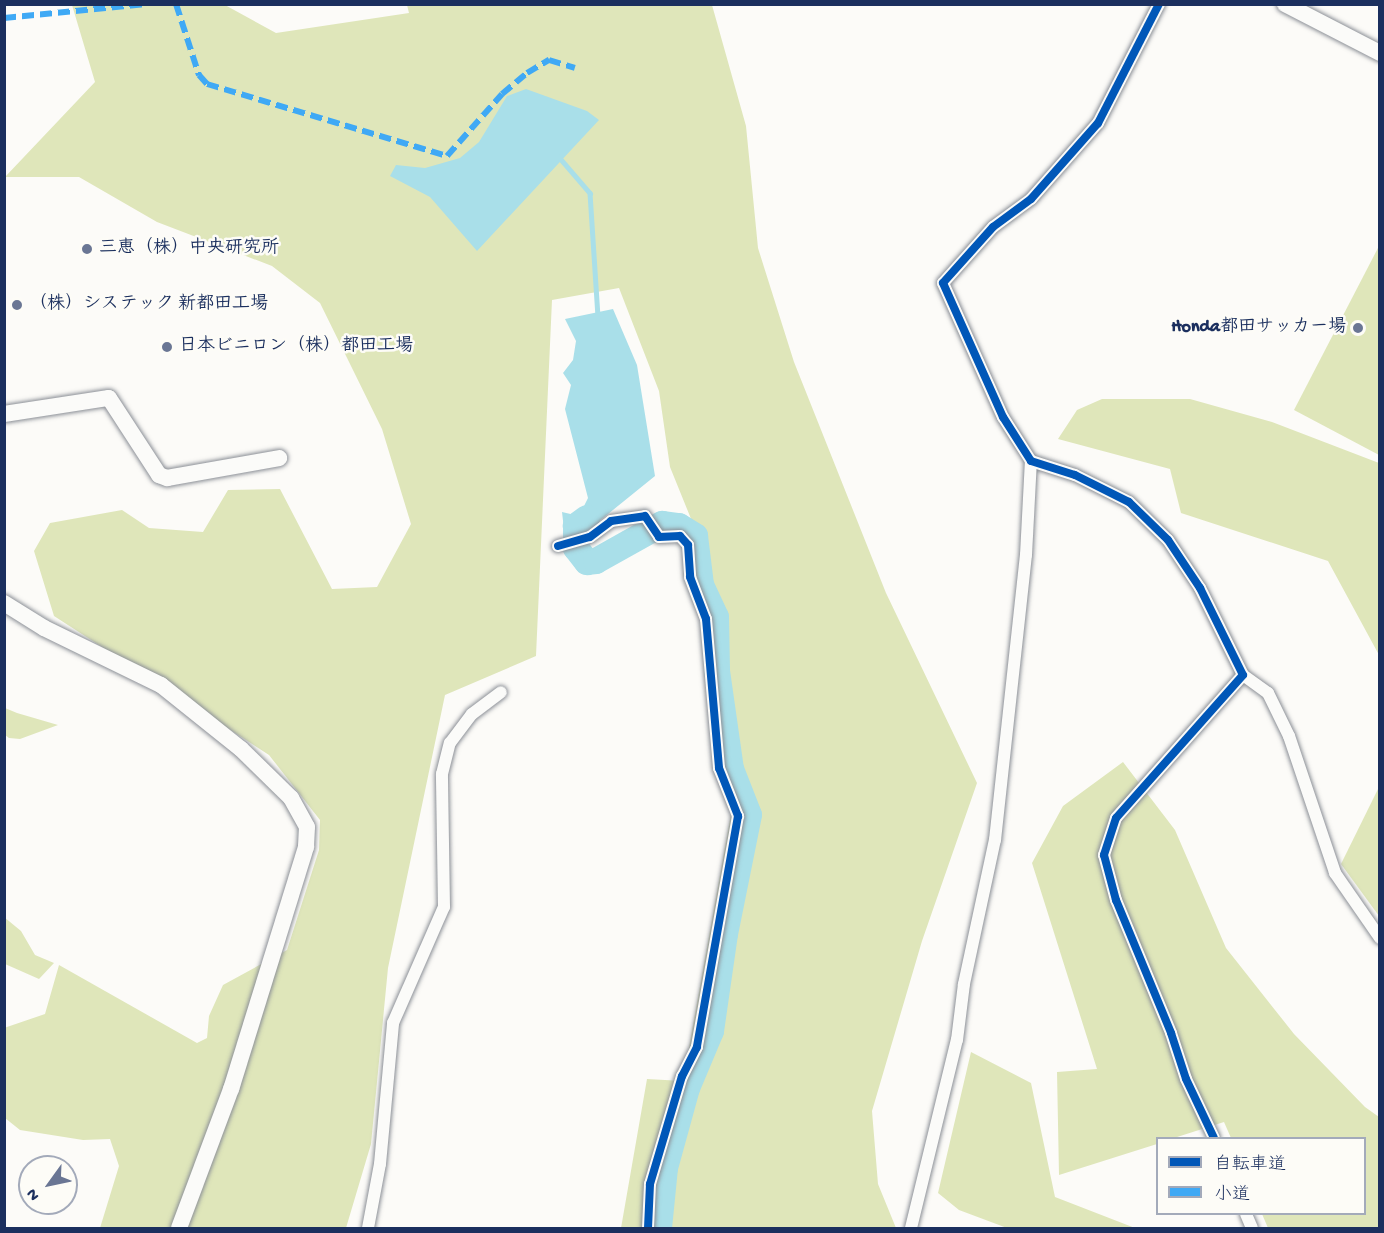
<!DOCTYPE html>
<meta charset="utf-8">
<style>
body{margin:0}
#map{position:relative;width:1384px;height:1233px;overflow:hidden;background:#fcfbf8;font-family:"Gochi Hand","Klee One",sans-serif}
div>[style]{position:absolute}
.green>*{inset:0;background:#dfe6ba}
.water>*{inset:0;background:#a9dfe9}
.stream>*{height:4.5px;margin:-2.25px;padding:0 2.25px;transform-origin:2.25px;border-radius:2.25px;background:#a9dfe9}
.river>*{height:26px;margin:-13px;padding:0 13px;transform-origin:13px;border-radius:13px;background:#a9dfe9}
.roads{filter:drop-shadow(0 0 2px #8c9097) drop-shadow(0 0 2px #8c9097)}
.street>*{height:12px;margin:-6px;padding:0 6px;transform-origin:6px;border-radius:6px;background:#fbfbf9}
.secondary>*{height:16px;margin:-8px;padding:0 8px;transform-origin:8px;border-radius:8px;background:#fbfbf9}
.quiet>*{height:6px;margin-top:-3px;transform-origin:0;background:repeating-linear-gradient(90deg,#3fa9f5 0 12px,transparent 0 18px)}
.cycleway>*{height:8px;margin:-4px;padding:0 4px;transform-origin:4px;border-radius:4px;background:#0057b8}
.dots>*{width:16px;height:16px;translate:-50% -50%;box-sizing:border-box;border:3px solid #fdfcf7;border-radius:50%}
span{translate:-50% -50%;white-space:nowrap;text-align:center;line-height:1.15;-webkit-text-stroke:5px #fdfcf7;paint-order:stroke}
.poi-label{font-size:18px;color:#1b2f5e;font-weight:700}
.left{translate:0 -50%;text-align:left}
.right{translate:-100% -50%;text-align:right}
.frame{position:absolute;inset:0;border:6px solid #1b2f5e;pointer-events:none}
.legend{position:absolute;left:1156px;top:1137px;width:210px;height:78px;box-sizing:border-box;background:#fdfcf7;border:2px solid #a3aaba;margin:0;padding:8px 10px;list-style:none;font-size:18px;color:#1b2f5e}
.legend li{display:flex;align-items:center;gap:12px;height:30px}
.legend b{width:30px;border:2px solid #a3aaba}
.north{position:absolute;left:18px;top:1155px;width:60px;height:60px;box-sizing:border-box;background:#fdfcf7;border:2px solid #a3aaba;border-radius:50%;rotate:237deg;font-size:16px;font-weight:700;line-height:24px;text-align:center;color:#1b2f5e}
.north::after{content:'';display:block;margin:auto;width:21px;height:27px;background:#6a7694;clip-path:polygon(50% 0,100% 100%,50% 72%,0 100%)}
</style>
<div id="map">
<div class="green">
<i style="clip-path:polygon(72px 5px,225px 5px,276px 33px,409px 13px,407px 5px,712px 5px,746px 126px,758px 248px,794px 362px,886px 593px,977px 783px,922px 941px,872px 1111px,878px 1184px,896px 1228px,621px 1228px,647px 1079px,683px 1081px,731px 814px,713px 613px,700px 541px,670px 467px,659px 391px,619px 288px,552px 300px,536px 656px,445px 695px,388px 968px,371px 1144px,346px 1228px,100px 1228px,119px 1166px,110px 1139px,83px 1140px,20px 1130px,5px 1118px,4px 1028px,45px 1014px,59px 965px,197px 1043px,207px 1038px,209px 1016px,223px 985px,287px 950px,319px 850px,320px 820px,269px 755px,54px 616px,34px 551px,50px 523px,122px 510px,149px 528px,203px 532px,228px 490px,280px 489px,332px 589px,377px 587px,411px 524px,382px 429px,320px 303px,272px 266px,157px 222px,79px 177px,5px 177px,95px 82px)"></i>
<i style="clip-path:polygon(1379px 246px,1379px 455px,1294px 410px)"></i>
<i style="clip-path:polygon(1102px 399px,1190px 399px,1272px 422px,1379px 463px,1379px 655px,1328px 561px,1181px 513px,1170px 469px,1058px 439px,1077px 410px)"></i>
<i style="clip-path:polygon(5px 708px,17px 713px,58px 725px,20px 739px,9px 738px,5px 735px)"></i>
<i style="clip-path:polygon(1123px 762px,1175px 830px,1226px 948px,1294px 1034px,1365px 1107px,1379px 1117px,1379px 1228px,1268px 1228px,1262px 1214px,1364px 1214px,1364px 1138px,1231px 1138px,1224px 1122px,1174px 1138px,1158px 1138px,1157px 1144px,1059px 1175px,1057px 1072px,1097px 1069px,1032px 863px,1063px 806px)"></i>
<i style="clip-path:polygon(1379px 787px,1379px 916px,1341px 864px)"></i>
<i style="clip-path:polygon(4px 917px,21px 931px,35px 955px,54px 963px,39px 979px,5px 964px)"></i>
<i style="clip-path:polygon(971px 1052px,1031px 1083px,1055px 1197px,1135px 1228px,1007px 1228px,959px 1210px,938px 1193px)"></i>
</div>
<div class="water">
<i style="clip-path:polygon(526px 89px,587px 111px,599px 120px,477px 251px,430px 197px,390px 176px,396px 165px,425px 168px,460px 158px,479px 142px,507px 96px)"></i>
<i style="clip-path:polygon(613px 309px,637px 365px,655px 476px,587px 531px,565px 538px,562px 512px,579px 516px,588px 498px,565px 409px,571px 385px,563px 373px,573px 360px,576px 341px,565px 319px)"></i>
</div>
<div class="stream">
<i style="left:559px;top:157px;width:48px;rotate:49.3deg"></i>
<i style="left:590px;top:193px;width:124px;rotate:86.3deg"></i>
</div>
<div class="river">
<i style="left:587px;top:518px;width:14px;rotate:144deg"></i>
<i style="left:576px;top:526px;width:22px;rotate:90deg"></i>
<i style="left:576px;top:548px;width:18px;rotate:52deg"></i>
<i style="left:587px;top:562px;width:9px;rotate:-6deg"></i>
<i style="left:596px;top:561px;width:76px;rotate:-29.3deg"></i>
<i style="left:662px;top:524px;width:17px;rotate:7deg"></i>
<i style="left:679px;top:526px;width:19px;rotate:32deg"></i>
<i style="left:695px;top:536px;width:49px;rotate:83deg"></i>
<i style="left:701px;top:585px;width:35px;rotate:65deg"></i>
<i style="left:716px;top:617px;width:54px;rotate:88.9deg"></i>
<i style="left:717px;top:671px;width:99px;rotate:81.9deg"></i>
<i style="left:731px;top:769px;width:49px;rotate:68.6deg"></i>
<i style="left:749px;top:815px;width:121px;rotate:101.4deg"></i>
<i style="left:725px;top:934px;width:98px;rotate:98.2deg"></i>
<i style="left:711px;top:1031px;width:62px;rotate:112.8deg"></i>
<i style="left:687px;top:1088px;width:83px;rotate:105.4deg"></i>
<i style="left:665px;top:1168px;width:60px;rotate:95.7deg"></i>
</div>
<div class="roads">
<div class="street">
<i style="left:1159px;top:4px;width:134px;rotate:117.1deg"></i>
<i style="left:1098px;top:123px;width:101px;rotate:131.4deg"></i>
<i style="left:1031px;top:199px;width:47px;rotate:143.6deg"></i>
<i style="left:993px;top:227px;width:75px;rotate:131.8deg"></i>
<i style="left:943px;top:283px;width:147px;rotate:65.9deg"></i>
<i style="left:1003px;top:417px;width:52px;rotate:57.5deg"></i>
<i style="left:1031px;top:461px;width:46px;rotate:17.7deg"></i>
<i style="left:1075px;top:475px;width:60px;rotate:26.6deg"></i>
<i style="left:1129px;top:502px;width:54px;rotate:44.3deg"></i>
<i style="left:1168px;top:540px;width:58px;rotate:56.3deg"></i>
<i style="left:1200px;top:588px;width:97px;rotate:63.7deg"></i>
<i style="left:1243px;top:675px;width:191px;rotate:131.6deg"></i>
<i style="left:1116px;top:818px;width:39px;rotate:108deg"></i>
<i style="left:1104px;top:855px;width:47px;rotate:75.1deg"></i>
<i style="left:1116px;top:900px;width:144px;rotate:67.5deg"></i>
<i style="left:1171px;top:1033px;width:48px;rotate:71.9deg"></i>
<i style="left:1186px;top:1079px;width:65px;rotate:64.6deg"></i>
<i style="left:558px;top:546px;width:33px;rotate:-16deg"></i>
<i style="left:590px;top:537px;width:26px;rotate:-37deg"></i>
<i style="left:611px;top:521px;width:34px;rotate:-8deg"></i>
<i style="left:645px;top:516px;width:25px;rotate:56deg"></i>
<i style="left:659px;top:537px;width:21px;rotate:-3deg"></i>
<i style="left:680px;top:536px;width:12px;rotate:48deg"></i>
<i style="left:688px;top:545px;width:32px;rotate:86deg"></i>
<i style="left:690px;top:577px;width:45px;rotate:69.1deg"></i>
<i style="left:706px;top:619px;width:150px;rotate:85deg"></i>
<i style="left:719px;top:768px;width:52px;rotate:68.4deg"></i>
<i style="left:738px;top:816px;width:235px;rotate:100.1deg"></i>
<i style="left:697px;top:1047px;width:33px;rotate:117deg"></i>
<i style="left:682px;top:1076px;width:113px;rotate:106.5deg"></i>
<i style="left:650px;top:1184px;width:44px;rotate:92.6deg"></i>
<i style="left:1243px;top:675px;width:31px;rotate:36deg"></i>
<i style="left:1268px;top:693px;width:48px;rotate:64deg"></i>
<i style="left:1289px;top:736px;width:145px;rotate:71.4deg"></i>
<i style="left:1335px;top:873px;width:79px;rotate:55.3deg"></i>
<i style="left:1246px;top:1214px;width:15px;rotate:67deg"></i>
<i style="left:368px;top:1228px;width:65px;rotate:-79.4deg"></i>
<i style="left:380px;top:1164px;width:142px;rotate:-84.7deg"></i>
<i style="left:393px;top:1023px;width:127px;rotate:-66.3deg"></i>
<i style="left:444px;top:907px;width:133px;rotate:-90.9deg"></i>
<i style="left:442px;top:774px;width:32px;rotate:-76deg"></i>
<i style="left:450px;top:743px;width:36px;rotate:-53deg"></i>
<i style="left:472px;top:714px;width:36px;rotate:-37deg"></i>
<i style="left:911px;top:1228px;width:194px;rotate:-76.3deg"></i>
<i style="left:957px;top:1040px;width:56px;rotate:-82.9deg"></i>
<i style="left:964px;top:984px;width:147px;rotate:-77.9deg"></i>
<i style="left:995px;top:840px;width:287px;rotate:-83.8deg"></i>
<i style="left:1026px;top:555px;width:94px;rotate:-87deg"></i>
</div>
<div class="secondary">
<i style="left:1285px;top:4px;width:107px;rotate:27.3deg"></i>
<i style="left:4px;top:414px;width:106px;rotate:-8.7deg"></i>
<i style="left:109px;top:398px;width:92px;rotate:57deg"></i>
<i style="left:159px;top:475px;width:9px;rotate:21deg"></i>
<i style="left:167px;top:478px;width:114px;rotate:-10.1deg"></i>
<i style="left:4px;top:603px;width:47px;rotate:32deg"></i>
<i style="left:44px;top:628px;width:130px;rotate:26deg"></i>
<i style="left:161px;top:685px;width:102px;rotate:38.7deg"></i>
<i style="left:241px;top:749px;width:70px;rotate:44.4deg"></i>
<i style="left:291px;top:798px;width:33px;rotate:61deg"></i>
<i style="left:307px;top:827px;width:20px;rotate:93deg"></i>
<i style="left:306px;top:847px;width:253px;rotate:107.2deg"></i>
<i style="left:231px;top:1089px;width:148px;rotate:110.5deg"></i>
</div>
</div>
<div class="quiet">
<i style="left:176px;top:4px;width:75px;rotate:72.1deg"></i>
<i style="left:199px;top:75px;width:12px;rotate:48deg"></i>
<i style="left:207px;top:84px;width:251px;rotate:16.7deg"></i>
<i style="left:447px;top:156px;width:83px;rotate:-48.4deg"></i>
<i style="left:502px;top:94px;width:33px;rotate:-40deg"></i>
<i style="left:527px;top:73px;width:26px;rotate:-31deg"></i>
<i style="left:549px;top:60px;width:27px;rotate:17deg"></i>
<i style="left:4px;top:18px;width:143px;rotate:-5.6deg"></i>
</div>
<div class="cycleway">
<i style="left:1159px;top:4px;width:134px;rotate:117.1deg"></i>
<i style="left:1098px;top:123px;width:101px;rotate:131.4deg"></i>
<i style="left:1031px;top:199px;width:47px;rotate:143.6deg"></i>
<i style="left:993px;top:227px;width:75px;rotate:131.8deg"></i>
<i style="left:943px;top:283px;width:147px;rotate:65.9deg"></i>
<i style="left:1003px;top:417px;width:52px;rotate:57.5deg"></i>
<i style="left:1031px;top:461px;width:46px;rotate:17.7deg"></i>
<i style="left:1075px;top:475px;width:60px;rotate:26.6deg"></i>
<i style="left:1129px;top:502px;width:54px;rotate:44.3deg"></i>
<i style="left:1168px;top:540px;width:58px;rotate:56.3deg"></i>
<i style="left:1200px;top:588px;width:97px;rotate:63.7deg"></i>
<i style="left:1243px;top:675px;width:191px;rotate:131.6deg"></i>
<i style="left:1116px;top:818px;width:39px;rotate:108deg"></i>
<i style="left:1104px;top:855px;width:47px;rotate:75.1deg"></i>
<i style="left:1116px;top:900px;width:144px;rotate:67.5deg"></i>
<i style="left:1171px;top:1033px;width:48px;rotate:71.9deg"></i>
<i style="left:1186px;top:1079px;width:65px;rotate:64.6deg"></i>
<i style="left:558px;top:546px;width:33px;rotate:-16deg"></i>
<i style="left:590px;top:537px;width:26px;rotate:-37deg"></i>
<i style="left:611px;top:521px;width:34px;rotate:-8deg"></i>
<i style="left:645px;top:516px;width:25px;rotate:56deg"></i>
<i style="left:659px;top:537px;width:21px;rotate:-3deg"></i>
<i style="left:680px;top:536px;width:12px;rotate:48deg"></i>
<i style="left:688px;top:545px;width:32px;rotate:86deg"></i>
<i style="left:690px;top:577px;width:45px;rotate:69.1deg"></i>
<i style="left:706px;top:619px;width:150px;rotate:85deg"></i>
<i style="left:719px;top:768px;width:52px;rotate:68.4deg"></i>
<i style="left:738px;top:816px;width:235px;rotate:100.1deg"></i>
<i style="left:697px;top:1047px;width:33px;rotate:117deg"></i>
<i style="left:682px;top:1076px;width:113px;rotate:106.5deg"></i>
<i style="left:650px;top:1184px;width:44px;rotate:92.6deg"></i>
</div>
<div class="dots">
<i style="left:87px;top:249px;background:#6a7694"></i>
<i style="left:17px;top:305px;background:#6a7694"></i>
<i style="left:1358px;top:328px;background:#6a7694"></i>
<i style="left:167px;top:347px;background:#6a7694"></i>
</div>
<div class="poi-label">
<span class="left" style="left:99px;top:249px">三恵（株）中央研究所</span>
<span class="left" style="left:29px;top:305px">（株）システック 新都田工場</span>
<span class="right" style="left:1346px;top:328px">Honda都田サッカー場</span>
<span class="left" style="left:179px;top:347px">日本ビニロン（株）都田工場</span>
</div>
<div class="frame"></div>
<ul class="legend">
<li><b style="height:8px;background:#0057b8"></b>自転車道</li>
<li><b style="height:8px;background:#3fa9f5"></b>小道</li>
</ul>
<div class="north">N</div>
</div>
